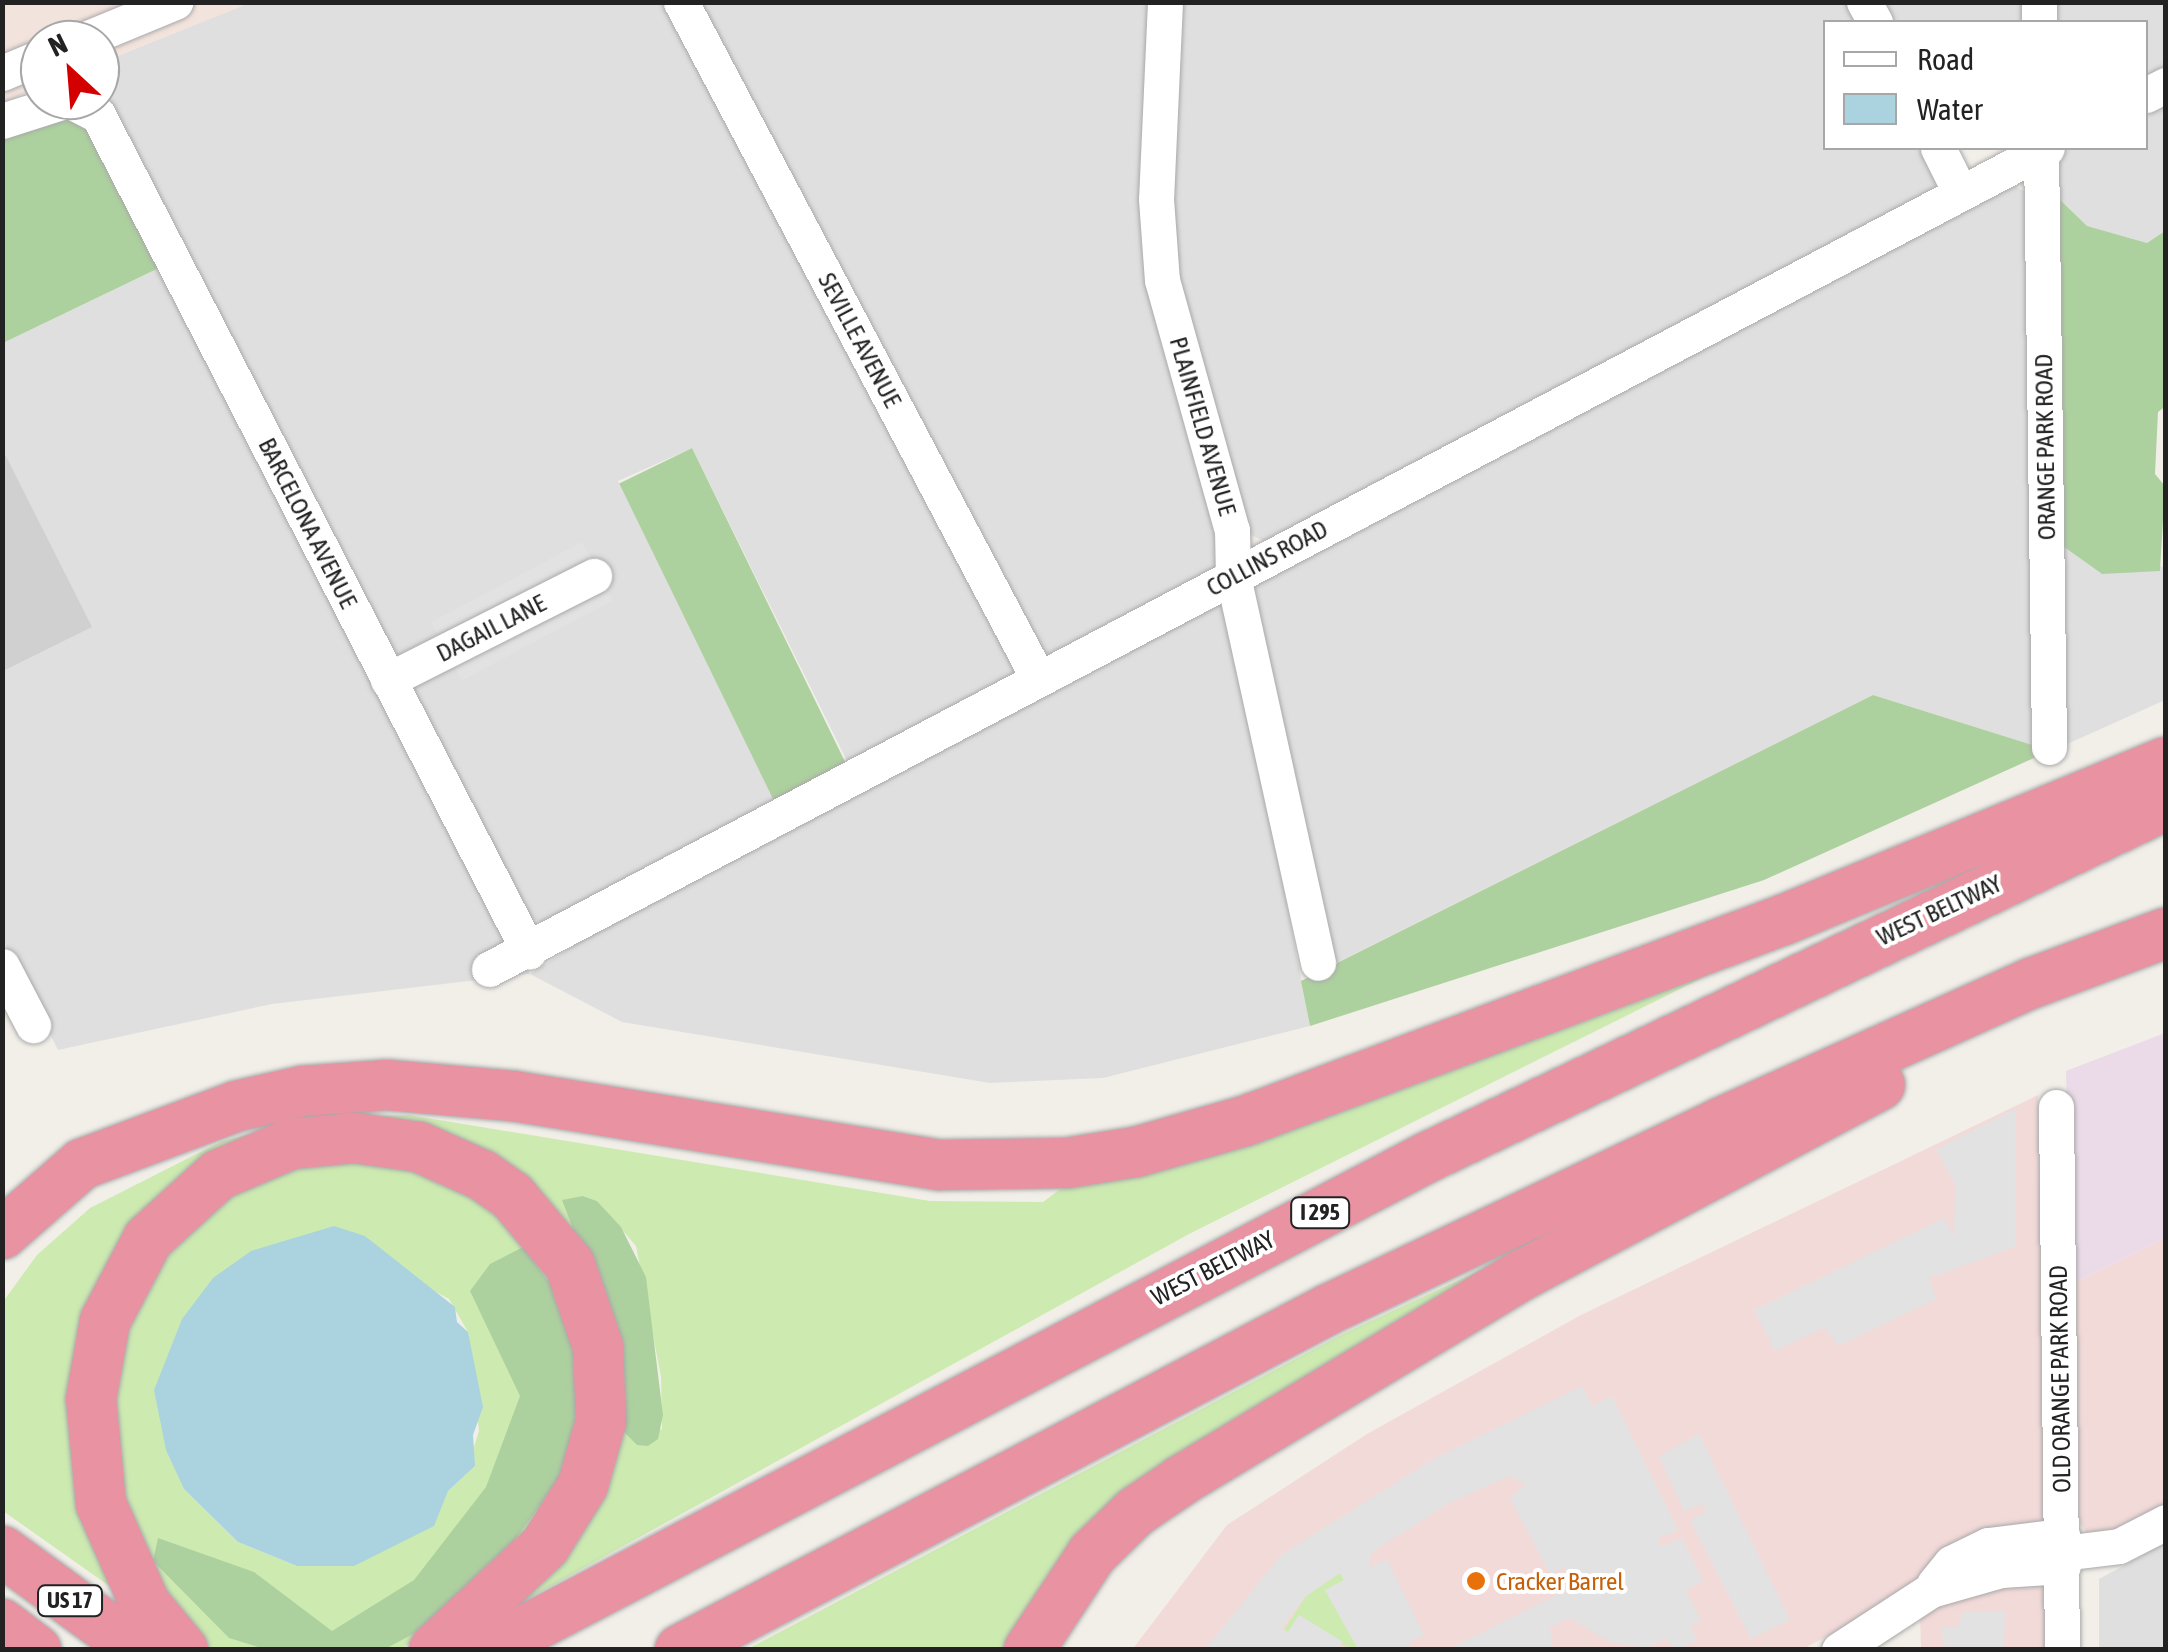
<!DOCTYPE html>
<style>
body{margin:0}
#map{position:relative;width:2168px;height:1652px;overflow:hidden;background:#f2efe9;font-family:"Asap Condensed",sans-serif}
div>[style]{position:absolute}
.residential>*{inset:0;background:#e0dfdf;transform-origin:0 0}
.commercial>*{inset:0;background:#f2dad9}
.industrial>*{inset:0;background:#ebdbe8}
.religious>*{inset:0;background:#d0d0d0}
.military>*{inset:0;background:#f3e3dd}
.grass>*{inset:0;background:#cdebb0}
.forest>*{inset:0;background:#add19e;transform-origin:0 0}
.parking>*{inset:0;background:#e2e2e2;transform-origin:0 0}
.water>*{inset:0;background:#aad3df}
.roads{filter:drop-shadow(0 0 2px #a9a9a9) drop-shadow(0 0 2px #a9a9a9)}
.minor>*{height:35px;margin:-17.5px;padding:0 17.5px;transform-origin:17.5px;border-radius:17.5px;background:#fff}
.highway>*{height:50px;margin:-25px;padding:0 25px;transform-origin:25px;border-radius:25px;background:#e892a2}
.dots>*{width:28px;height:28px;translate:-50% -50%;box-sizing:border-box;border:5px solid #fff;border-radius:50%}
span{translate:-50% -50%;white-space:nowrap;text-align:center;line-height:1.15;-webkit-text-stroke:8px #fff;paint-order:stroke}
.shield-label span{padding:2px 8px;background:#fff;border:2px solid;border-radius:8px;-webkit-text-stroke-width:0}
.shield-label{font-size:22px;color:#222;font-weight:700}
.street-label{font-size:25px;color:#222}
.food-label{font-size:25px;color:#c56008}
.left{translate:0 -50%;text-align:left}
.frame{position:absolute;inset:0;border:5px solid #222;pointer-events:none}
.legend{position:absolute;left:1823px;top:20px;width:325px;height:130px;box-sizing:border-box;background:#fff;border:2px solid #a7a7a7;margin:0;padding:12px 18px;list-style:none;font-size:30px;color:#222}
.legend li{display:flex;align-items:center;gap:20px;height:50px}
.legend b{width:50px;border:2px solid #a7a7a7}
.north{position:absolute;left:20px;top:20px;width:100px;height:100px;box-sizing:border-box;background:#fff;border:2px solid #a7a7a7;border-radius:50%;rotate:334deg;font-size:28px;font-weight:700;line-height:40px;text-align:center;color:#222}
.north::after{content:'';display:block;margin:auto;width:35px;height:45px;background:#d40000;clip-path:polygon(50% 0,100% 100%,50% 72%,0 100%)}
</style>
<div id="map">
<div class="residential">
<i style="clip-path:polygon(249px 3px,666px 3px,1010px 641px,1014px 674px,849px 765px,692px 448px,618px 481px,785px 800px,545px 923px,526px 917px,100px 90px,100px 63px)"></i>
<i style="clip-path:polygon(700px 3px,1151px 3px,1143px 191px,1224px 558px,1205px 581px,1050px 657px,1034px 649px)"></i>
<i style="clip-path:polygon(1173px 3px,1850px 3px,1860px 22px,1826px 22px,1826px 148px,1923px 148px,1938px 177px,1930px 195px,1266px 542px,1247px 533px,1173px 278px)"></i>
<i style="left:1876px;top:3px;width:154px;height:21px"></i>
<i style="clip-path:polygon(2050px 3px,2165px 3px,2165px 74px,2146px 84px,2146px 22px,2050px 22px)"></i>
<i style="clip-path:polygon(2165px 94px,2165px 231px,2147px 243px,2086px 226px,2056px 196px,2060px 156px,2068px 148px,2146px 148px,2146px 104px)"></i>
<i style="clip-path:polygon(2005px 181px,2026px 192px,2039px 747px,1873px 695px,1334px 964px,1250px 591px,1257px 575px)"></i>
<i style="clip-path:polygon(163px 266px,530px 974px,643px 901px,1222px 600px,1231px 609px,1310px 1026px,1103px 1078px,990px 1083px,622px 1022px,530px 974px,272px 1004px,58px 1050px,3px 940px,2px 671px,91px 627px,3px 450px,3px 343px)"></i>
<i style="clip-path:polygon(2060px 544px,2102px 574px,2166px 566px,2165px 700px,2063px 746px)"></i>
<i style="clip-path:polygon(2165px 1543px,2165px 1649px,2099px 1649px,2099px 1579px)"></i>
</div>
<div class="commercial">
<i style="clip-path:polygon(2038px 1095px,2047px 1518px,2036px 1526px,1941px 1557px,1887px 1604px,1803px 1649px,1132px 1650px,1227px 1525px,1367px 1434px,1581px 1315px)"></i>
<i style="clip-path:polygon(2165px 1238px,2165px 1507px,2108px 1537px,2087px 1533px,2075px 1516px,2070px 1285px)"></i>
<i style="clip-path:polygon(1999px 1579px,2041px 1582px,2048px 1594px,2049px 1649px,1921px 1649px,1920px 1615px,1944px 1598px)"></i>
</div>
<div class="industrial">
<i style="clip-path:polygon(2165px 1033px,2165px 1238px,2070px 1285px,2066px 1071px)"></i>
</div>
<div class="religious">
<i style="clip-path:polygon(3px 450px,92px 627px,3px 671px,2px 671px)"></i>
</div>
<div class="military">
<i style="clip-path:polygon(3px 3px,249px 3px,100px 63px,100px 40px,40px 40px,40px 87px,3px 102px)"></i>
</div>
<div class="grass">
<i style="clip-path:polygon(evenodd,1720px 969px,1189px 1234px,520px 1603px,601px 1465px,552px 1225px,315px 1129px,103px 1297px,122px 1595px,3px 1511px,2px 1303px,37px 1255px,90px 1208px,222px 1141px,317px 1118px,409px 1115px,930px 1201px,1043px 1202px,1059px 1190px,1720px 969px,583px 1196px,597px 1201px,636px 1246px,661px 1377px,662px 1430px,623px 1407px,621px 1354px,582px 1247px,583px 1196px)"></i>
<i style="clip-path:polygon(evenodd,287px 1157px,421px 1161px,537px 1245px,586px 1391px,553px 1502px,439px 1624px,401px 1649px,197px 1650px,157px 1603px,99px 1415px,156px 1245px,287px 1157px,365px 1236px,416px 1281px,449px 1299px,468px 1332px,479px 1431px,470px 1460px,475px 1466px,448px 1491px,297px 1566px,238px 1542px,184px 1489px,365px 1236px)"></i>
<i style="clip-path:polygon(1493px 1264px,1180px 1470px,1016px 1649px,746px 1650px,1341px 1335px)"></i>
<i style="clip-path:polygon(1340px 1573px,1344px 1580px,1326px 1591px,1358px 1649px,1283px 1631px,1306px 1596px)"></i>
</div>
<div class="forest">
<i style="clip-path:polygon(67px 117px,87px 127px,163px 266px,3px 343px,3px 132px)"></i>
<i style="clip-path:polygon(2056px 196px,2087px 226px,2147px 243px,2165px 231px,2166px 406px,2158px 412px,2155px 474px,2165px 486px,2160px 571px,2102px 574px,2060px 544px)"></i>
<i style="left:692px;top:448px;width:354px;height:81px;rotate:64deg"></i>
<i style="clip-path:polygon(1873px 695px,2039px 747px,2036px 757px,1764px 880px,1310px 1026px,1301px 981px)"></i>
<i style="clip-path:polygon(583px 1196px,597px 1201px,621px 1227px,646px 1277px,663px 1415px,658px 1439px,648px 1446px,637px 1445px,618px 1426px,621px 1354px,562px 1200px)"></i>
<i style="clip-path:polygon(523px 1247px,563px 1301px,583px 1380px,566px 1470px,508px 1549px,428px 1626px,385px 1649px,265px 1649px,229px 1638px,153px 1561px,158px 1538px,254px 1572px,332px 1631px,414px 1580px,486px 1487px,520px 1396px,470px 1291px,490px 1264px)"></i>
</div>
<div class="parking">
<i style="left:582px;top:542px;width:66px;height:171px;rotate:62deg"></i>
<i style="clip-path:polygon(2015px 1109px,2015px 1247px,1929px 1278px,1936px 1299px,1838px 1346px,1824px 1328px,1775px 1351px,1754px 1310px,1944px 1218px,1954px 1237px,1955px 1184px,1936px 1149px)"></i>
<i style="clip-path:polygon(1582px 1386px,1592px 1406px,1612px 1396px,1678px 1530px,1657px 1539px,1660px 1547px,1682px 1538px,1703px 1581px,1686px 1590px,1701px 1620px,1690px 1626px,1697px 1640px,1677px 1650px,1665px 1638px,1648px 1648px,1610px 1642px,1569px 1618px,1550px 1627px,1552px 1649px,1449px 1649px,1560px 1593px,1567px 1582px,1565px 1567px,1550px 1574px,1510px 1498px,1526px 1484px,1509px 1476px,1449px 1503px,1371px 1553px,1370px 1567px,1387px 1559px,1424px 1635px,1409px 1643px,1412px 1649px,1358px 1649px,1325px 1590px,1344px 1580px,1340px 1573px,1306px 1596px,1281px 1628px,1288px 1632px,1299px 1615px,1343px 1642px,1338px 1649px,1205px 1649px,1281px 1555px,1435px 1458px)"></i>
<i style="clip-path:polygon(1699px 1434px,1790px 1620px,1751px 1639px,1690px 1520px,1705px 1512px,1704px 1504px,1684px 1511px,1659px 1456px)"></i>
<i style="clip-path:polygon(1963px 1611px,2005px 1612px,2004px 1649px,1943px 1649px,1942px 1627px,1958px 1627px)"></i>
</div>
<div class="water">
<i style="clip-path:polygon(334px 1226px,365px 1236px,455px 1307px,457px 1322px,468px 1332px,483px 1407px,473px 1435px,475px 1466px,448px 1491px,434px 1526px,354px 1566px,297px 1566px,238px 1542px,184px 1489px,166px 1450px,154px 1390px,182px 1319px,213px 1278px,251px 1251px)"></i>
</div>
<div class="roads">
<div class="minor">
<i style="left:681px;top:2px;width:764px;rotate:62.16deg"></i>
<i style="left:1165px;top:2px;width:197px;rotate:92.6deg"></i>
<i style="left:1156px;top:199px;width:81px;rotate:85.8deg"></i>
<i style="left:1162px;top:280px;width:260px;rotate:74.4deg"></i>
<i style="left:1232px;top:530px;width:46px;rotate:88.8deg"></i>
<i style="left:1233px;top:576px;width:396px;rotate:77.6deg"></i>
<i style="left:1864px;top:2px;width:23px;rotate:61deg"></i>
<i style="left:2039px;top:2px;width:20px;rotate:90deg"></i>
<i style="left:83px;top:40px;width:100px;rotate:-22.4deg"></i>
<i style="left:2px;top:73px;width:41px;rotate:-22.8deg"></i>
<i style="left:2146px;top:95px;width:22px;rotate:-27deg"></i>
<i style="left:2px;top:121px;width:69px;rotate:-17.7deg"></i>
<i style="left:68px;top:100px;width:34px;rotate:27deg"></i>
<i style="left:98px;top:115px;width:941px;rotate:62.75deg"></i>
<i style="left:1938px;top:148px;width:49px;rotate:63.4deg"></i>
<i style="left:2041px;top:148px;width:599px;rotate:89.23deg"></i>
<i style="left:388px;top:680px;width:231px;rotate:-26.8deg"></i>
<i style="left:2px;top:966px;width:67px;rotate:62.3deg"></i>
<i style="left:489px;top:969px;width:1761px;rotate:-27.79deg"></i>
<i style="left:2056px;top:1107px;width:543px;rotate:89.37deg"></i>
<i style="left:2063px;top:1553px;width:56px;rotate:-7.1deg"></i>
<i style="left:2119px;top:1546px;width:53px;rotate:-27.1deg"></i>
<i style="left:1934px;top:1584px;width:27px;rotate:-51deg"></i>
<i style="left:1951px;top:1563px;width:41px;rotate:-25.9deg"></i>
<i style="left:1988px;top:1545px;width:75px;rotate:-6.9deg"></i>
<i style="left:1839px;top:1650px;width:110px;rotate:-33.1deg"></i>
<i style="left:1931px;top:1590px;width:73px;rotate:-15.9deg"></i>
<i style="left:2001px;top:1570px;width:62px;rotate:-3.7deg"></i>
</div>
<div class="highway">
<i style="left:2px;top:1234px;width:106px;rotate:-41.2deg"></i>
<i style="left:82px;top:1164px;width:165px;rotate:-20.5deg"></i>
<i style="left:237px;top:1106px;width:68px;rotate:-12.8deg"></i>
<i style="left:303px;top:1091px;width:84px;rotate:-4.1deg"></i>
<i style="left:387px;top:1085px;width:126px;rotate:5deg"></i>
<i style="left:513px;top:1096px;width:433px;rotate:9.2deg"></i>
<i style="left:940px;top:1165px;width:127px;rotate:-0.9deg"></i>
<i style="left:1067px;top:1163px;width:70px;rotate:-9.1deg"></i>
<i style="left:1136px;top:1152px;width:113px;rotate:-15.9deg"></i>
<i style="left:1245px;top:1121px;width:574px;rotate:-20.49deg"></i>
<i style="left:1783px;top:920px;width:414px;rotate:-22.4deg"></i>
<i style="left:2px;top:1551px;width:168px;rotate:36.1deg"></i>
<i style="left:2px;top:1624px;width:43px;rotate:37.4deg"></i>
<i style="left:183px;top:1650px;width:60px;rotate:-129.6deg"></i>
<i style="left:145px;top:1604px;width:109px;rotate:-113.7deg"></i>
<i style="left:101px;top:1504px;width:105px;rotate:-95.4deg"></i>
<i style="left:91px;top:1399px;width:79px;rotate:-79.8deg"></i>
<i style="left:105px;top:1321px;width:93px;rotate:-62.3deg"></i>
<i style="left:148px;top:1239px;width:95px;rotate:-42.4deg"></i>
<i style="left:218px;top:1175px;width:79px;rotate:-23deg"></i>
<i style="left:291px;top:1144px;width:64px;rotate:-5.4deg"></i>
<i style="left:355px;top:1138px;width:65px;rotate:8deg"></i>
<i style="left:419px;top:1147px;width:69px;rotate:24deg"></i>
<i style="left:482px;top:1175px;width:37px;rotate:35deg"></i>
<i style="left:512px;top:1196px;width:90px;rotate:50deg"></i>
<i style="left:570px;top:1265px;width:87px;rotate:71.1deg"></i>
<i style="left:598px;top:1347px;width:74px;rotate:87.7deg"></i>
<i style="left:601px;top:1421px;width:66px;rotate:105.7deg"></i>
<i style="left:583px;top:1485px;width:72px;rotate:121.9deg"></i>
<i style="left:545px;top:1546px;width:152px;rotate:136.9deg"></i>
<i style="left:488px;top:1650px;width:1061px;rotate:-27.68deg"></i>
<i style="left:1428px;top:1157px;width:818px;rotate:-25.5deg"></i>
<i style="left:680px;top:1650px;width:733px;rotate:-27.72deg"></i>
<i style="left:1329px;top:1309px;width:433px;rotate:-25.4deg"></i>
<i style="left:1720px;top:1123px;width:342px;rotate:-24.2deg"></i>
<i style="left:2032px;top:983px;width:143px;rotate:-20.5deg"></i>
<i style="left:1029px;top:1650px;width:115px;rotate:-56.7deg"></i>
<i style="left:1092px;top:1554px;width:60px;rotate:-44.3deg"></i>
<i style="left:1135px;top:1512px;width:57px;rotate:-34.2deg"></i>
<i style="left:1182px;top:1480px;width:399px;rotate:-31.1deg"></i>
<i style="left:1524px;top:1274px;width:403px;rotate:-28deg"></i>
</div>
</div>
<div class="dots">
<i style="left:1476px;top:1581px;background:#e8710a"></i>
</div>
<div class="shield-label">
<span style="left:1320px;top:1213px">I 295</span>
<span style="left:70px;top:1601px">US 17</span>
</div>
<div class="street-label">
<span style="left:860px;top:340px;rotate:62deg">SEVILLE AVENUE</span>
<span style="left:1203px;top:426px;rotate:74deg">PLAINFIELD AVENUE</span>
<span style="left:2045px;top:447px;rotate:-91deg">ORANGE PARK ROAD</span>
<span style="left:308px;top:523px;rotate:63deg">BARCELONA AVENUE</span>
<span style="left:1267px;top:558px;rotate:-28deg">COLLINS ROAD</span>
<span style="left:491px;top:628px;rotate:-27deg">DAGAIL LANE</span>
<span style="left:1939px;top:910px;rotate:-25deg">WEST BELTWAY</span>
<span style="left:1213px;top:1268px;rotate:-27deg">WEST BELTWAY</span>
<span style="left:2060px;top:1379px;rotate:-91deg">OLD ORANGE PARK ROAD</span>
</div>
<div class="food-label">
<span class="left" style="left:1496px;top:1581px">Cracker Barrel</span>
</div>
<div class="frame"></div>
<ul class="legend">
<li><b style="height:12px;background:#fff"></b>Road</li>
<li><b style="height:28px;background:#aad3df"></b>Water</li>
</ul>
<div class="north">N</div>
</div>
